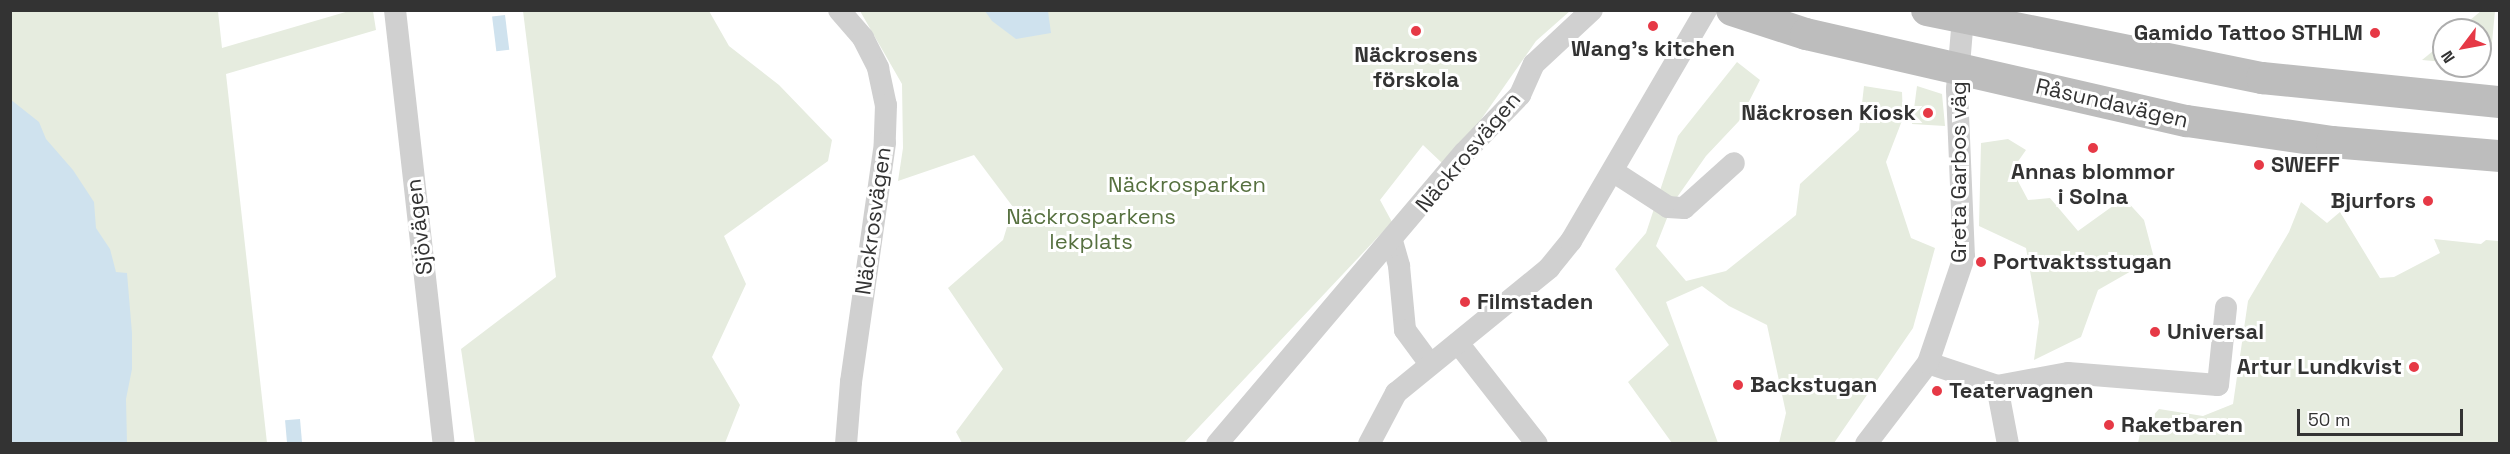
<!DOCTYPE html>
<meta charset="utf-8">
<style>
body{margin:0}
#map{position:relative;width:2510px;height:454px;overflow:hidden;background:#fff;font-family:"Space Grotesk",sans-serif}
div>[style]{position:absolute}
.green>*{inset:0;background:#e6ecdf}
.water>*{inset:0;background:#cfe2ee;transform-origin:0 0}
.street>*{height:22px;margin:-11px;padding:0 11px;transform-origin:11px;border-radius:11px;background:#d0d0d0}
.secondary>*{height:32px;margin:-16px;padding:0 16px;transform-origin:16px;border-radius:16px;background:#bdbdbd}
.dots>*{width:16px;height:16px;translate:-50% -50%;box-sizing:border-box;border:3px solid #fff;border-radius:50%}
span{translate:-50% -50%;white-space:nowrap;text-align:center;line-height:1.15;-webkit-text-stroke:6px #fff;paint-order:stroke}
.poi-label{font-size:22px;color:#333;font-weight:700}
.right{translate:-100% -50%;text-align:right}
.left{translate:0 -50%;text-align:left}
.street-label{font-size:22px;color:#333}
.park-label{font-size:22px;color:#56703f}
.frame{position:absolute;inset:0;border:12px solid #333;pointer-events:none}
.north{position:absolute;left:2432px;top:18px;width:60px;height:60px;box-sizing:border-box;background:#fff;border:2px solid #adadad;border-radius:50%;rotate:238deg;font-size:16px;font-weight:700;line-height:24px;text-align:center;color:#333}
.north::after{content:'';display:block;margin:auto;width:21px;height:27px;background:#e63946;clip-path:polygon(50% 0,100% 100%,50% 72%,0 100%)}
.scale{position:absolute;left:2297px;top:409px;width:166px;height:27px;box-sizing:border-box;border:3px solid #333;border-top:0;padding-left:8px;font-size:18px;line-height:21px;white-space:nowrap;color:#333;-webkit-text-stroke:4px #fff;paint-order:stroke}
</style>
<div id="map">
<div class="green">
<i style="clip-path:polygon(10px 11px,218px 11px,222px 48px,349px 11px,373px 11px,376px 30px,226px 74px,267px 443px,11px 443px)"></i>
<i style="clip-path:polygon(523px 11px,709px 11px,729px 46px,779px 85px,832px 140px,828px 161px,724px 236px,746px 284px,712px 357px,740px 405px,725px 443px,475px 443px,461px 349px,556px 277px)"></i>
<i style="clip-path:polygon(860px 11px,1570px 11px,1536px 41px,1473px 131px,1442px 163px,1423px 145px,1380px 200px,1392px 222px,1183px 444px,962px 443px,956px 432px,1003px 369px,948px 288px,1003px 240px,1013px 207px,974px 155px,898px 181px,903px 148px,902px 84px)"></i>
<i style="clip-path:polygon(2481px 11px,2495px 11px,2491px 53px,2480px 60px,2480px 30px,2458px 30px)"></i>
<i style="clip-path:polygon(2444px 42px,2444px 62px,2422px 60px)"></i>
<i style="clip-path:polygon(1737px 62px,1760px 80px,1739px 121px,1706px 156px,1673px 203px,1656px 246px,1686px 281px,1726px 271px,1796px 215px,1800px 184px,1859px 130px,1864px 86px,1902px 92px,1903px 118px,1886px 162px,1911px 238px,1935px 248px,1913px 328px,1834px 443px,1779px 443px,1786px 413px,1767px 325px,1729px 306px,1702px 286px,1666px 302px,1718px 443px,1672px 443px,1628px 382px,1669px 345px,1615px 269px,1646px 233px,1678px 136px)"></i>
<i style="clip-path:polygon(1917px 86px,1942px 94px,1945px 126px,1912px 124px)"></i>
<i style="clip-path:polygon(2008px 139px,2026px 150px,2012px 170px,2028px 200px,2050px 198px,2078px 231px,2124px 198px,2144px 220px,2154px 258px,2098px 290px,2081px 337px,2034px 360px,2039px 322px,2026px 248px,1979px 226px,1981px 143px)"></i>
<i style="clip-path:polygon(2301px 202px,2327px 223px,2340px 212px,2380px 278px,2394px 277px,2440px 253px,2434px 239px,2481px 244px,2486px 240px,2499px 241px,2499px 443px,2138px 443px,2141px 429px,2159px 409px,2203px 416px,2233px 404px,2248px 301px,2289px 232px)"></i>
</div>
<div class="water">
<i style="clip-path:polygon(985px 11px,1048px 11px,1051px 33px,1016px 39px,992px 21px)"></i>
<i style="left:505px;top:15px;width:35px;height:13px;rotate:83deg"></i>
<i style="clip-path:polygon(10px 99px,39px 122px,46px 139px,73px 170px,94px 202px,96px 228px,110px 249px,116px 272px,127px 273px,132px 333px,132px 369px,126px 399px,127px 443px,11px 443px)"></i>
<i style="left:300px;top:419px;width:24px;height:15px;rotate:85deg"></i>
</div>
<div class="street">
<i style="left:395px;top:10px;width:437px;rotate:83.6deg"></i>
<i style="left:839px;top:10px;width:37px;rotate:49deg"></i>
<i style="left:863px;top:38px;width:34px;rotate:63deg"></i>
<i style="left:878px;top:68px;width:38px;rotate:78deg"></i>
<i style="left:886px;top:105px;width:38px;rotate:92deg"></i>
<i style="left:885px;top:143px;width:241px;rotate:98.1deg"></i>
<i style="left:851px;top:382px;width:62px;rotate:94.6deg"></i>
<i style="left:1614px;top:172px;width:64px;rotate:32.9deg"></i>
<i style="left:1668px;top:207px;width:16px;rotate:4deg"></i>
<i style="left:1684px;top:208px;width:67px;rotate:-42deg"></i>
<i style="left:1392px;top:241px;width:26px;rotate:74deg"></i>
<i style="left:1399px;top:266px;width:64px;rotate:84.6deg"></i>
<i style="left:1405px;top:330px;width:42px;rotate:53.7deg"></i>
<i style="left:1458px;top:343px;width:128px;rotate:52deg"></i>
<i style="left:1928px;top:363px;width:73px;rotate:18.4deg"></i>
<i style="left:1997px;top:386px;width:72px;rotate:-10.4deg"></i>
<i style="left:2068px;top:373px;width:150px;rotate:4.6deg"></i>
<i style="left:2218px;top:385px;width:78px;rotate:-84.1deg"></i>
<i style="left:1997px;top:386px;width:59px;rotate:79.3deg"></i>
<i style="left:1217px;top:444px;width:382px;rotate:-49.7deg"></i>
<i style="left:1464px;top:153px;width:81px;rotate:-46deg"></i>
<i style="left:1520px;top:95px;width:34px;rotate:-66deg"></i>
<i style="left:1534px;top:64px;width:79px;rotate:-43deg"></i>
<i style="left:1369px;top:444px;width:58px;rotate:-62.1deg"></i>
<i style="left:1396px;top:393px;width:198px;rotate:-39.2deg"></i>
<i style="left:1549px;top:268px;width:35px;rotate:-51deg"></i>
<i style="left:1571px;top:241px;width:268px;rotate:-59.7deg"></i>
<i style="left:1866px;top:444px;width:102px;rotate:-52.6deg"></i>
<i style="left:1928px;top:363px;width:112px;rotate:-71.2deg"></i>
<i style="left:1964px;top:257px;width:168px;rotate:-92.4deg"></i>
<i style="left:1957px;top:89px;width:71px;rotate:-85.2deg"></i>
</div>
<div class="secondary">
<i style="left:1732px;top:10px;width:78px;rotate:18deg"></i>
<i style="left:1806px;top:34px;width:391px;rotate:12.9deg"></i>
<i style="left:2187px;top:121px;width:147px;rotate:8.2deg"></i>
<i style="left:2332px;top:142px;width:169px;rotate:4.8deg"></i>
<i style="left:1927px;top:10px;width:342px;rotate:11.5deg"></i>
<i style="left:2262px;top:78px;width:239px;rotate:5.8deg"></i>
</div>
<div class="dots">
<i style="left:1653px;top:26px;background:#e63946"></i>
<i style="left:1416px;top:31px;background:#e63946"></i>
<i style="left:2375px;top:33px;background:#e63946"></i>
<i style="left:1928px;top:113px;background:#e63946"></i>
<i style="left:2093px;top:148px;background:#e63946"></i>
<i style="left:2259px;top:165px;background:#e63946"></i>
<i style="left:2428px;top:201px;background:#e63946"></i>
<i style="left:1981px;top:262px;background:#e63946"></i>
<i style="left:1465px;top:302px;background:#e63946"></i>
<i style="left:2155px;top:332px;background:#e63946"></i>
<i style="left:2414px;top:367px;background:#e63946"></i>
<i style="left:1738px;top:385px;background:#e63946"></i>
<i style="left:1937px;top:391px;background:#e63946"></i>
<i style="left:2109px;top:425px;background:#e63946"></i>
</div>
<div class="poi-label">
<span class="right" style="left:2363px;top:33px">Gamido Tattoo STHLM</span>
<span style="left:1653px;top:49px">Wang's kitchen</span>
<span style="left:1416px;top:67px">Näckrosens<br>förskola</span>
<span class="right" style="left:1916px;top:113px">Näckrosen Kiosk</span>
<span class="left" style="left:2271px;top:165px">SWEFF</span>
<span style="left:2093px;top:184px">Annas blommor<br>i Solna</span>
<span class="right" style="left:2416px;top:201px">Bjurfors</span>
<span class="left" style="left:1993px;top:262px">Portvaktsstugan</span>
<span class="left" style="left:1477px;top:302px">Filmstaden</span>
<span class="left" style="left:2167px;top:332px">Universal</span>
<span class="right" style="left:2402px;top:367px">Artur Lundkvist</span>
<span class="left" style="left:1750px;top:385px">Backstugan</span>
<span class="left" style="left:1949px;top:391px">Teatervagnen</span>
<span class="left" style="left:2121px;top:425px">Raketbaren</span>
</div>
<div class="street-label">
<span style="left:2112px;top:103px;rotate:13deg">Råsundavägen</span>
<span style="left:1468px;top:152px;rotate:-50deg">Näckrosvägen</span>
<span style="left:1959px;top:172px;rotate:-90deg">Greta Garbos väg</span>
<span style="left:873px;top:221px;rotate:-82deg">Näckrosvägen</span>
<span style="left:419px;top:227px;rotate:-97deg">Sjövägen</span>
</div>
<div class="park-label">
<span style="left:1187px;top:185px">Näckrosparken</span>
<span style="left:1091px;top:229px">Näckrosparkens<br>lekplats</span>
</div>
<div class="frame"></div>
<div class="north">N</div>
<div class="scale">50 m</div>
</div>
